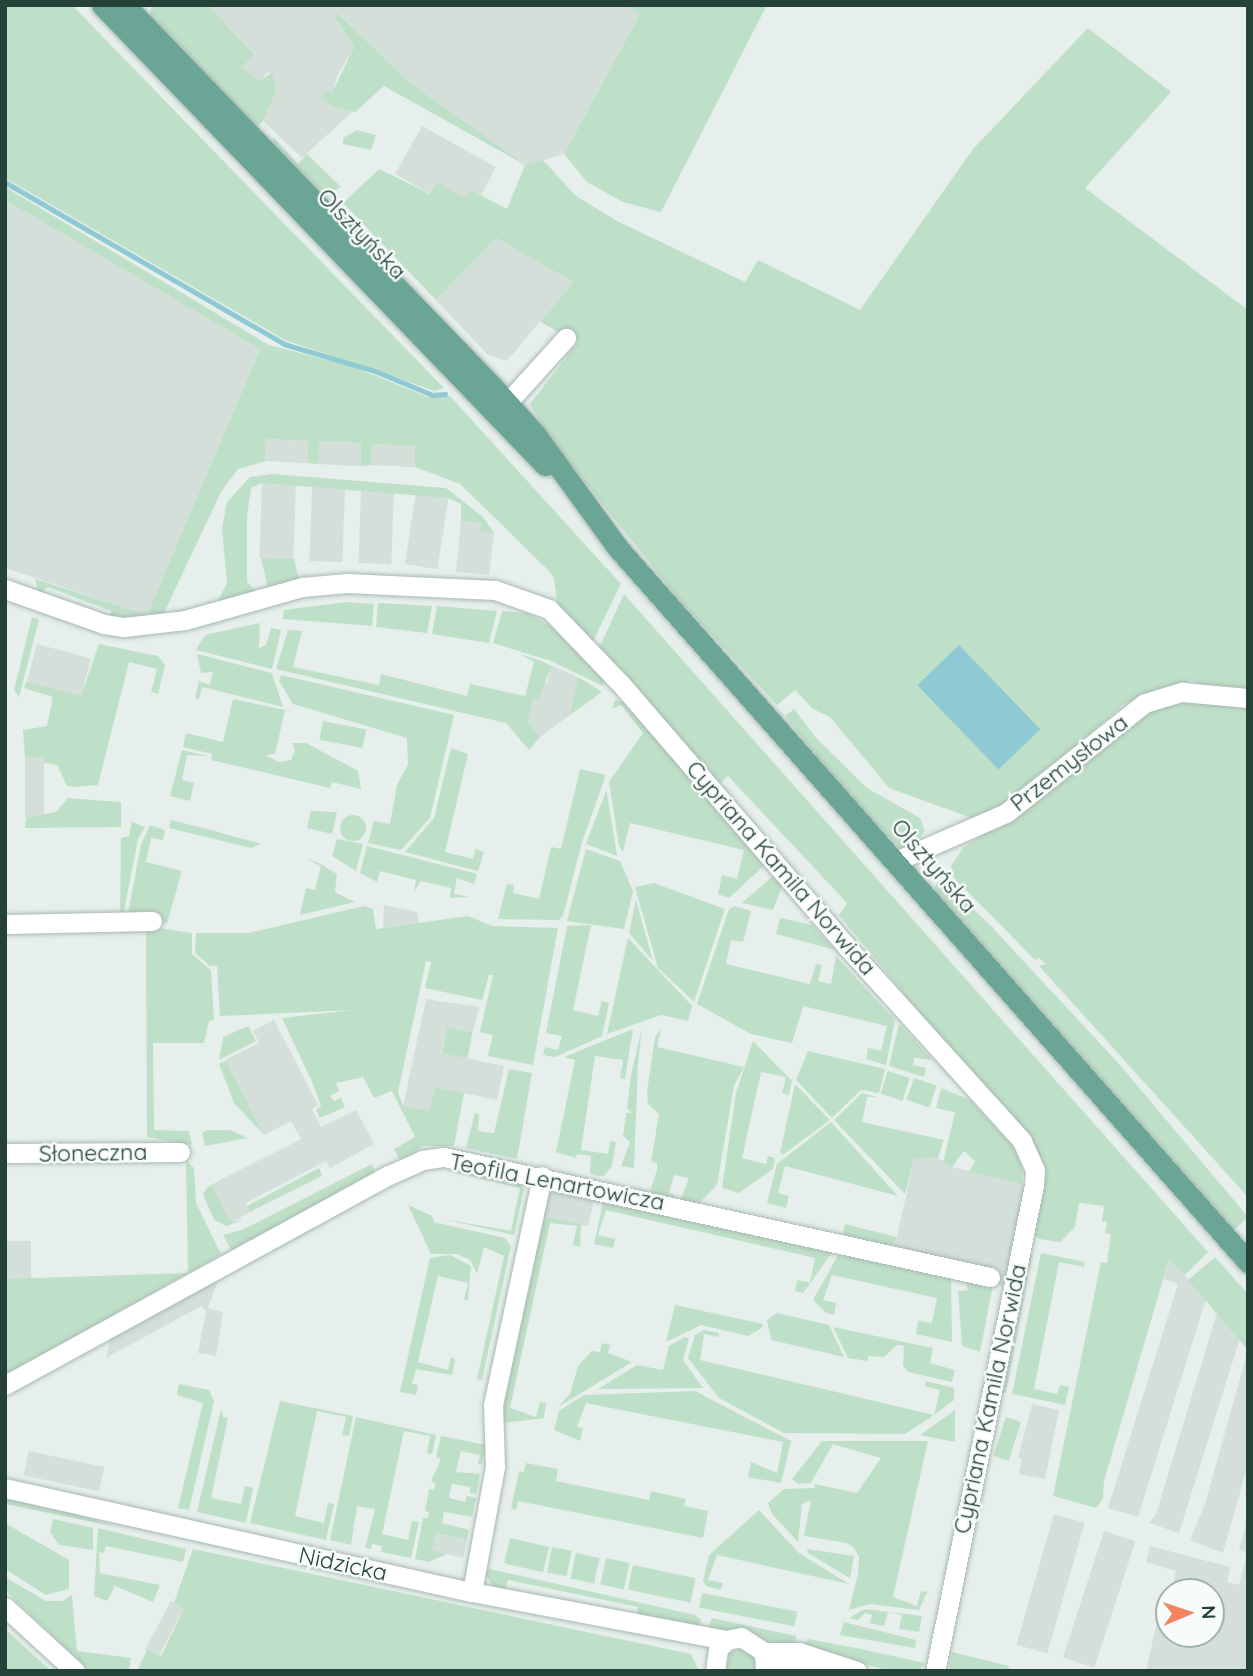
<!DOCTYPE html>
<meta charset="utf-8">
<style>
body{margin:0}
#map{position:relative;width:1253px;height:1676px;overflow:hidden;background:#e6efeb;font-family:Quicksand,sans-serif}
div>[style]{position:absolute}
.built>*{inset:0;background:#d4dfda;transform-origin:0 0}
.green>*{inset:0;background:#bfe0c8;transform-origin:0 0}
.round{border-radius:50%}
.water>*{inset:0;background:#8ec9d4;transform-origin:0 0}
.stream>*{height:4.5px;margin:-2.25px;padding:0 2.25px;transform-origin:2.25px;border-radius:2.25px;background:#8ec9d4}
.roads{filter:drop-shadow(0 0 2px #a8b8b2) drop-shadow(0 0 2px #a8b8b2)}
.minor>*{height:19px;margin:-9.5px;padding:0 9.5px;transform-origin:9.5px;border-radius:9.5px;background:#fff}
.major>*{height:21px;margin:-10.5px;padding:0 10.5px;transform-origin:10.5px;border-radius:10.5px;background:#6aa596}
span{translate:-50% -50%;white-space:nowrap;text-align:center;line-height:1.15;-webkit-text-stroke:5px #f7fbf9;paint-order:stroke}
.street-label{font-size:23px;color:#24423a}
.frame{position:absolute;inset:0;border:7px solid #24423a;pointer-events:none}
.north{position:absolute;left:1155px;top:1578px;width:70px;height:70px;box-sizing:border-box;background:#f7fbf9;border:2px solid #a3b1ad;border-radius:50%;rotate:88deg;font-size:19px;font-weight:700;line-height:28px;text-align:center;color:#24423a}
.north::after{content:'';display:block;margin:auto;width:24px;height:32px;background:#f4845f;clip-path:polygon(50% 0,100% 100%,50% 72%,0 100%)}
</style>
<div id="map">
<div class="built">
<i style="clip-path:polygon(208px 5px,627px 5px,640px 14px,564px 154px,525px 166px,410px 83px,339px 13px,335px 20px,354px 47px,336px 78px,331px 106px,353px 111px,302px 158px,263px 121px,276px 92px,269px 71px,258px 82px,243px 65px,254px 53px)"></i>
<i style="clip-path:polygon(422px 126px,496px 167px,481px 195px,471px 190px,466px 199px,431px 194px,395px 174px)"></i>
<i style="clip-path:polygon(5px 200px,260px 349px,147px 615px,5px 568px)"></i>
<i style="clip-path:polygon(496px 238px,573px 282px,507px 361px,488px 355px,436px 300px)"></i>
<i style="left:266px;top:439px;width:43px;height:22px;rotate:3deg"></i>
<i style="left:318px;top:441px;width:44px;height:23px;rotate:3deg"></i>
<i style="left:372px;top:444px;width:44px;height:21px;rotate:3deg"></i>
<i style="left:262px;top:483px;width:34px;height:75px;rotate:2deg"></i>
<i style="left:312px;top:487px;width:33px;height:74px;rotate:2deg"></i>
<i style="left:361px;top:489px;width:33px;height:74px;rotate:2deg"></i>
<i style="left:416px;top:493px;width:33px;height:72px;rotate:9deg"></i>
<i style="clip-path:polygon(461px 521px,481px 523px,481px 531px,494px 533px,489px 575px,456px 572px)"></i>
<i style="left:37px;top:644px;width:56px;height:40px;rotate:15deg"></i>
<i style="clip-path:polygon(552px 666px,578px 677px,570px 715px,540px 737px,528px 721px,533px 697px,543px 682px,547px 683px)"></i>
<i style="left:25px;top:757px;width:19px;height:61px"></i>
<i style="clip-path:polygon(384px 905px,417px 912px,419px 923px,383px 928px)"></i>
<i style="clip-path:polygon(426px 999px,479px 1007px,473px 1032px,447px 1027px,441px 1053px,504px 1066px,497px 1100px,435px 1087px,429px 1111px,403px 1106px)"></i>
<i style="clip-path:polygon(274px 1020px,318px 1105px,312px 1109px,321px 1127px,356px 1110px,374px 1144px,330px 1168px,326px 1161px,246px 1203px,250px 1212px,230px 1223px,211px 1186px,301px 1139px,291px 1121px,264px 1135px,225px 1060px,259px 1043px,253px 1031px)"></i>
<i style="clip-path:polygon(938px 1158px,952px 1167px,1027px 1185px,1006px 1287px,887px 1250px,897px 1237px,914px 1159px)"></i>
<i style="left:547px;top:1189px;width:48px;height:28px;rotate:12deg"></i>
<i style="left:5px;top:1241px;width:26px;height:38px"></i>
<i style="clip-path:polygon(1169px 1258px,1206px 1299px,1138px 1517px,1108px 1508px,1178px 1284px,1164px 1279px)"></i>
<i style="clip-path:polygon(221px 1273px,208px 1308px,223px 1312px,216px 1356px,198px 1353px,206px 1311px,201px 1306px,106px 1358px,111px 1336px)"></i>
<i style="clip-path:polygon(1217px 1313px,1240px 1338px,1179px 1533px,1149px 1523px,1156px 1514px)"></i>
<i style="clip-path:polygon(1248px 1350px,1248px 1464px,1223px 1553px,1190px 1540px,1205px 1504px)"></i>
<i style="clip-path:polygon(1032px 1404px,1059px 1410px,1045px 1479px,1019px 1474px,1022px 1459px,1018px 1458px)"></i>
<i style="left:29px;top:1451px;width:77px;height:25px;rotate:12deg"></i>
<i style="left:1054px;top:1514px;width:32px;height:136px;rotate:16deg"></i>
<i style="clip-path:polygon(1248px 1516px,1248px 1671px,1146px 1671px,1161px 1604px,1168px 1606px,1169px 1601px,1169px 1634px,1211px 1634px,1211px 1592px,1171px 1592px,1176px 1571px,1146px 1562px,1150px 1546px,1230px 1567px,1227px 1582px,1239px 1585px,1247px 1553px,1239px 1550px)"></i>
<i style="left:1104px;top:1531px;width:33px;height:133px;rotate:18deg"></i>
<i style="left:436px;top:1533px;width:32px;height:18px;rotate:13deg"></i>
<i style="left:171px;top:1601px;width:15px;height:55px;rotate:28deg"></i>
</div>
<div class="green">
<i style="clip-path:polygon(5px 5px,72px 5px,444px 388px,435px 391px,285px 340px,5px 178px)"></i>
<i style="clip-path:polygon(152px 5px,208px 5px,254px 54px,243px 66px,258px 81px,272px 73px,276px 92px,263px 121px,253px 130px,149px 17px)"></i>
<i style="clip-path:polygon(627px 5px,767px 5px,661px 212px,623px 202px,587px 182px,564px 154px,640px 14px)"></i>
<i style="clip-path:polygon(338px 13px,410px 83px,525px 165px,543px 160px,576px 196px,619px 222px,745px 282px,758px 260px,860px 310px,973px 149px,1088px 28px,1171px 92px,1085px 188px,1248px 310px,1248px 694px,1224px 692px,1191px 680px,1124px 704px,1019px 797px,974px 819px,889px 788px,830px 717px,813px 709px,795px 690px,777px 705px,681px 602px,548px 436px,530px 404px,578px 342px,540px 322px,573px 282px,496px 238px,436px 300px,343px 203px,379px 169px,430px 194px,437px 182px,466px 198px,471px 190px,507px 209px,525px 165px,384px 86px,355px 112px,331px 106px,321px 96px,324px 92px,332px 93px,354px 47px,335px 19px)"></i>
<i style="clip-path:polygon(357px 130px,376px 135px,371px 150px,343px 144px,343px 138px)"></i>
<i style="clip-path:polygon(273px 137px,298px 164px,307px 154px,341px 187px,325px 196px,312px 189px,275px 150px)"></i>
<i style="clip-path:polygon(5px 187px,269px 345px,354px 367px,428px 397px,450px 396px,621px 584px,593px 641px,558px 608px,554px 578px,548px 570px,460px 484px,415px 467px,415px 446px,372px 444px,371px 465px,361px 466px,361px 443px,319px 441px,318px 464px,308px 463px,308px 441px,266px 439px,265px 461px,238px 469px,221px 492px,164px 613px,162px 627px,108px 620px,111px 611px,48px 587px,39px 594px,35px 579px,147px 615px,260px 349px,5px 200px)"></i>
<i style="clip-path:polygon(272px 474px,446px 488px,483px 517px,494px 533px,480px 531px,481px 523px,461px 521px,461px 504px,449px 498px,262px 483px,251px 488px,247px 516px,247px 582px,260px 595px,214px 608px,227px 583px,222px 528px,227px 502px,250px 477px)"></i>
<i style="clip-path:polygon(261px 558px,294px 559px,299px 580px,270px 596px)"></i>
<i style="clip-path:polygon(624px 594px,1208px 1252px,1185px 1275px,1169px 1259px,1104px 1481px,1103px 1498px,1096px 1508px,1053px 1496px,1101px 1262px,1107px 1263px,1111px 1234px,1105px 1233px,1107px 1222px,1102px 1222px,1104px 1206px,1079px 1203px,1075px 1227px,1060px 1242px,1039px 1239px,1033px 1233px,1042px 1177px,988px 1095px,839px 915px,847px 903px,728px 776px,720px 783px,599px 648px)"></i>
<i style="clip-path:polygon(346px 602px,374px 604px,372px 626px,283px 619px,284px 610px)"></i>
<i style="clip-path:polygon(378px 603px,432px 606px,427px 633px,376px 627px)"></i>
<i style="clip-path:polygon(437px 606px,497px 611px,489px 643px,432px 634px)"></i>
<i style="clip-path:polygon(502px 611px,527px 613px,552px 627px,603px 679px,603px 686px,551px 661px,493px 643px)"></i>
<i style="clip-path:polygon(32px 617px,39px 620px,19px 697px,14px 690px)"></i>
<i style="clip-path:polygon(260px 623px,259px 648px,266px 645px,271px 628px,281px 630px,272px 669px,196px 650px,205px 635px)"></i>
<i style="clip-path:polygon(288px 630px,302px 631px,293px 667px,379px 685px,381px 674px,467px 696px,470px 684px,525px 696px,534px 662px,520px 654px,539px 660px,552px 666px,538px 699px,533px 698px,528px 721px,540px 737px,529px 750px,506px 723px,276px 669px)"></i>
<i style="clip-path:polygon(99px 644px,158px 656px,165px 665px,158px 694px,151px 692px,157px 669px,129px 662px,98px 785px,75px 787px,67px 786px,57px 765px,44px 763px,43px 757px,25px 757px,23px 730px,47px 726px,53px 697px,24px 688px,26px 682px,81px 696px)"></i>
<i style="clip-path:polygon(197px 654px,272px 673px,283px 707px,202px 687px,199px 699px,195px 698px,199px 681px,210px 685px,213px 672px,201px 673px)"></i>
<i style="clip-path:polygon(281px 675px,454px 715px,430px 818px,401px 850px,368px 843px,374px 821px,390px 824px,397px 785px,408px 764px,407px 738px,293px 704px,279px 681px)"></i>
<i style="clip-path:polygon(578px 677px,602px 692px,570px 715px)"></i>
<i style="clip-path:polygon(233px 699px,285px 710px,275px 754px,265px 755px,279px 762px,291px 760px,295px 750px,292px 743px,306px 743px,358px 771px,361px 789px,332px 782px,330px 788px,211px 760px,212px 754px,183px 747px,186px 733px,223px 742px)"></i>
<i style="clip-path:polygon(615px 700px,624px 702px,766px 864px,729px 898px,718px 894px,722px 875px,737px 879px,744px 850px,630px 823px,623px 852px,619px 846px,609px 782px,643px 733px,621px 705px,612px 709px)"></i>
<i style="clip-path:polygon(1187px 700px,1248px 706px,1247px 1196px,1039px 966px,1046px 964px,1039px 958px,1035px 960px,954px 878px,951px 866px,963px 848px,1058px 783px,1143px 712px)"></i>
<i style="clip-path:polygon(794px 709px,817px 739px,867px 788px,920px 818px,925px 831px,906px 855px,838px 784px,785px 716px)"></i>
<i style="left:323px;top:721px;width:44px;height:19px;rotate:11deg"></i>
<i style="clip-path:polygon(451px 748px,468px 754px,445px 852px,473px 859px,475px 849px,484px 852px,478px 871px,405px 852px,434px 818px)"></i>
<i style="clip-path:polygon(182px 750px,208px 756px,187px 755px,182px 780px,194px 783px,190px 801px,170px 796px)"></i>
<i style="clip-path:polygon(580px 769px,606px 775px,582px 842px,563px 916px,559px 920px,498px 919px,507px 884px,514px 885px,513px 893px,539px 899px,551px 847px,561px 849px)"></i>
<i style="clip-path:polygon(607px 789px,607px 793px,617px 856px,586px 844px)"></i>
<i style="clip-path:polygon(68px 798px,121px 802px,121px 827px,25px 828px,26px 818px,56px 812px)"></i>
<i style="clip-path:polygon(135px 805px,132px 822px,145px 827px,138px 839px,124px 911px,120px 914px,107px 912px,120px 912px,121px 838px,129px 836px)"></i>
<i style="clip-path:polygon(311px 811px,337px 812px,332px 834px,307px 828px)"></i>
<i class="round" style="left:340px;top:815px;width:26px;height:26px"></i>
<i style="clip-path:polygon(171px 820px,207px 829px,261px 844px,251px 848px,169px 828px)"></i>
<i style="clip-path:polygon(150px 825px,165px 830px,163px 840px,151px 838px,146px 862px,182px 871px,167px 923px,128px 914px,141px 844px)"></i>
<i style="clip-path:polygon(337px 839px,363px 844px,356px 871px,332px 856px)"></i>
<i style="clip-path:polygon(367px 846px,477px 874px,474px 884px,457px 878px,454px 894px,470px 897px,450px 898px,451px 888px,421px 881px,414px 892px,416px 880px,380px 871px,377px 882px,360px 873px)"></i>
<i style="clip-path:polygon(586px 849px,620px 861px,633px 891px,624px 929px,567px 921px)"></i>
<i style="clip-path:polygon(307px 859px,317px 862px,337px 874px,335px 892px,355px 902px,300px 915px,306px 888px,315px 890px,321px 866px)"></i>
<i style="clip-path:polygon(775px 874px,783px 883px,773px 910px,742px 903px)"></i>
<i style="clip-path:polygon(654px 883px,725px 909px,694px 1002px,658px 968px,635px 887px)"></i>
<i style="clip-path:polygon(937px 883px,947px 884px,991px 926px,1120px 1065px,1248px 1217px,1234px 1230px,933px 891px)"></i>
<i style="clip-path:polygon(636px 900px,653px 961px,629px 933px)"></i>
<i style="clip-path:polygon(364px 906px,373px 909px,376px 929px,468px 916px,492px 926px,558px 928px,533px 1065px,488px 1056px,493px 1035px,480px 1032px,493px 975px,489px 975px,482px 1000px,425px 988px,431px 962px,426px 961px,398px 1092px,403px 1106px,429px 1111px,435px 1087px,464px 1093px,454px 1146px,424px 1146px,400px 1160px,394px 1149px,415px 1137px,392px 1091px,374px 1098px,363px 1077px,336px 1083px,339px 1091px,330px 1096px,334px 1101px,341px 1098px,345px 1107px,320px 1118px,316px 1110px,321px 1106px,313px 1084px,282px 1018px,353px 1010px,220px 1016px,217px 966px,210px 966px,195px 953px,196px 933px,249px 933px)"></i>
<i style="clip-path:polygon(735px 906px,751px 911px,743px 942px,731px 940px,726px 964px,810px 984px,792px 1043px,751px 1034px,697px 1004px,729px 909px)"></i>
<i style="clip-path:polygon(780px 918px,812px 925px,835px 950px,776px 934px)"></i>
<i style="clip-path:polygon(591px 925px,573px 1010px,598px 1016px,602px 1001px,609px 1003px,602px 1036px,555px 1057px,543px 1055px,545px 1047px,558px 1050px,562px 1036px,546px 1033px,567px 926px)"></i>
<i style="clip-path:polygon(146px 926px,192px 933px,192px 954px,211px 970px,214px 1020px,209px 1021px,204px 1043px,153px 1043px,154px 1130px,189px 1131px,192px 1145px,147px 1137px)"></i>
<i style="clip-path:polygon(628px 938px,692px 1006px,688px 1021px,661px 1015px,607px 1034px)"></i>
<i style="clip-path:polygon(836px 956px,895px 1020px,886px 1065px,866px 1059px,868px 1048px,881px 1051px,887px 1026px,803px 1006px,816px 964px,822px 965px,818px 981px,831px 984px)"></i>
<i style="clip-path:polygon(899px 1024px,933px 1060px,914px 1058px,913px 1065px,926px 1068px,924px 1077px,889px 1066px)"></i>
<i style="clip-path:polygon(248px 1026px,256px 1041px,219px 1060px,223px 1037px)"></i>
<i style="left:447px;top:1027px;width:26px;height:27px;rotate:11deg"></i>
<i style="clip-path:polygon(642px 1027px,638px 1064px,634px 1168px,621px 1166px,630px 1142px,623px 1136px,626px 1113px,632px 1113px,627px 1108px,631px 1075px)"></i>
<i style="clip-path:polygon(633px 1029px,625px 1079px,620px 1078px,623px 1060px,595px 1056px,581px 1150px,608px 1154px,610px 1141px,616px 1142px,612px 1166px,604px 1176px,597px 1176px,590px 1173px,591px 1156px,577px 1154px,576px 1158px,556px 1152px,575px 1060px,564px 1057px)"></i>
<i style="clip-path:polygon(661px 1029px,657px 1047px,744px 1067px,734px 1086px,717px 1185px,698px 1204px,680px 1201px,689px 1178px,674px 1175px,669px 1193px,674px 1195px,673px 1199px,649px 1194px,657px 1170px,657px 1163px,651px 1162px,659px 1114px,648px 1104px,647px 1092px,655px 1037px)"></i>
<i style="clip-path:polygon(753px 1041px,792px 1081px,789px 1095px,782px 1093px,786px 1077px,761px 1072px,742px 1158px,766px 1164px,768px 1156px,775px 1158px,773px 1169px,739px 1193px,722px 1188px,736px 1093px)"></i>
<i style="clip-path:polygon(808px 1051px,885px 1069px,879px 1093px,861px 1090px,832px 1118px,796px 1080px)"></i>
<i style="clip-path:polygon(226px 1061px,264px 1135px,234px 1103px,219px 1064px)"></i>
<i style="clip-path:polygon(509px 1069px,532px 1073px,517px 1159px,466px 1148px,475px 1113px,479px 1114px,478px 1131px,494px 1133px)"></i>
<i style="left:888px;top:1071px;width:23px;height:24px;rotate:18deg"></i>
<i style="left:914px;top:1078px;width:24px;height:23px;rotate:19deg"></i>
<i style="clip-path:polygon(795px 1084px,830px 1120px,784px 1154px,780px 1153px)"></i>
<i style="clip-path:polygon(941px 1088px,970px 1100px,1012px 1145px,1022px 1165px,1022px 1184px,969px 1172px,975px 1161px,964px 1151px,952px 1167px,943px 1163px,955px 1112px,936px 1108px)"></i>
<i style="clip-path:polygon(862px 1093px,877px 1097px,867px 1097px,862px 1122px,944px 1140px,938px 1158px,914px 1159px,905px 1194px,834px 1120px)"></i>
<i style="clip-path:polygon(831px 1122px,898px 1196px,785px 1166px,778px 1193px,789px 1196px,786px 1208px,767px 1203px,777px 1164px)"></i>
<i style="clip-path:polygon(207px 1130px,230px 1130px,248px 1138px,205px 1146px,202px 1133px)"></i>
<i style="clip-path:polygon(292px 1142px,212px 1186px,230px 1222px,244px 1219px,227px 1226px,214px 1220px,203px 1194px,208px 1187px)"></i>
<i style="clip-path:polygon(186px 1160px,194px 1168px,196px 1203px,221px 1254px,188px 1273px,106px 1319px,5px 1377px,5px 1279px,188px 1273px)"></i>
<i style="clip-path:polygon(372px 1164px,376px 1174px,231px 1250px,223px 1235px,244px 1229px)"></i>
<i style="clip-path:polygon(319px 1168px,322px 1176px,250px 1212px,247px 1206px)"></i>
<i style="clip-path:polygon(454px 1169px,520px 1184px,524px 1189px,514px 1235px,443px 1219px,511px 1231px,518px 1197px,520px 1188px,451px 1172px)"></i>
<i style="clip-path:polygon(604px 1198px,836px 1247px,803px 1293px,795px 1291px,797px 1280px,810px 1283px,815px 1258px,606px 1210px,598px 1235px,615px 1239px,613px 1248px,594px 1244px)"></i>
<i style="clip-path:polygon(408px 1205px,432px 1216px,434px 1222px,505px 1238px,511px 1246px,482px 1380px,477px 1379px,504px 1256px,484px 1247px,477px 1274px,470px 1260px,457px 1254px,431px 1254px)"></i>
<i style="clip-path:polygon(541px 1216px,581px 1224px,580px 1247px,573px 1245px,577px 1226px,550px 1223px,510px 1408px,536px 1417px,540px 1402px,546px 1403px,544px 1418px,497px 1424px)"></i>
<i style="clip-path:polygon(845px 1224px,897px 1237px,887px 1250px,842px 1239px)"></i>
<i style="clip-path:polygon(841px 1250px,951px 1276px,952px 1342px,916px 1334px,918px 1321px,932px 1323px,937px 1298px,832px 1275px,823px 1300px,836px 1303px,834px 1315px,826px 1313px,813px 1300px)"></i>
<i style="clip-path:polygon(1041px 1253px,1085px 1262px,1084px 1267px,1059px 1262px,1034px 1389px,1057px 1394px,1060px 1385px,1069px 1387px,1065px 1405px,1012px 1394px)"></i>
<i style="clip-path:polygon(450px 1255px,471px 1266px,468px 1300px,464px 1299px,468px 1283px,438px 1276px,418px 1362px,448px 1370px,451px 1357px,455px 1359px,452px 1375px,416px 1369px,412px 1384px,418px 1385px,416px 1395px,400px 1392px,430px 1258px)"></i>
<i style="clip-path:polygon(1027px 1255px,1032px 1256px,1006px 1393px,1000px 1392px)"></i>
<i style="clip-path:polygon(1215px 1257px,1248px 1294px,1248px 1350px,1188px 1280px)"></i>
<i style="clip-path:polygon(965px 1279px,993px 1285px,980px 1352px,962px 1346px,958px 1291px,968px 1290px)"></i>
<i style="clip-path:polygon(675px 1305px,763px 1324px,762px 1328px,748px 1336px,701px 1325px,666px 1342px)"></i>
<i style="clip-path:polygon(777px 1313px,829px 1325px,844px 1357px,771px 1340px,767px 1320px)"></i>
<i style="clip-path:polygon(833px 1327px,933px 1348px,930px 1363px,955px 1370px,952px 1382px,908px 1372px,903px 1365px,904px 1346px,897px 1345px,884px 1357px,868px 1356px,868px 1361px,848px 1358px)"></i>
<i style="clip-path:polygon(704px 1330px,719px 1333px,719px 1337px,704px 1334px,700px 1360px,934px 1415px,940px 1390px,925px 1386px,926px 1381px,954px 1388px,954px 1400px,934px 1415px,905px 1434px,784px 1433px,719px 1398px,688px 1358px,695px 1335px)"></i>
<i style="clip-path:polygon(685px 1337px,689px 1339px,683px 1360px,703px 1388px,598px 1389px,637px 1365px,663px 1370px,669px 1346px)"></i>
<i style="clip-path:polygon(602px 1343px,610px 1345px,608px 1353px,632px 1362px,558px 1407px,570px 1394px,578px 1366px,592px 1351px,600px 1352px)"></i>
<i style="clip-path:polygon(179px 1384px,209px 1390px,214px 1401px,189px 1510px,178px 1508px,203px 1403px,177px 1395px)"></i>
<i style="clip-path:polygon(695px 1391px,791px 1441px,781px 1483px,748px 1477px,751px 1462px,777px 1473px,783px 1442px,586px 1403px,577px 1427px,583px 1428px,580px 1441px,554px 1430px,559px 1411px,584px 1395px)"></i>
<i style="clip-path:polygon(280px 1401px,353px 1416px,349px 1436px,342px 1435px,346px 1417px,317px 1411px,295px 1516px,324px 1523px,328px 1503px,334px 1504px,326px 1540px,250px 1523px)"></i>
<i style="clip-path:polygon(221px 1409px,223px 1417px,228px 1418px,211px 1498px,241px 1504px,245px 1486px,253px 1488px,246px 1523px,197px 1512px)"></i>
<i style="clip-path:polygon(955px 1410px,955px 1442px,920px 1435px)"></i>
<i style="clip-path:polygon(356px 1417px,436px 1435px,432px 1454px,427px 1453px,430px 1436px,404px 1431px,382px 1534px,408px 1540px,412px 1521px,419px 1522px,411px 1558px,381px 1552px,382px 1546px,372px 1544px,371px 1549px,365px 1548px,375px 1509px,357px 1506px,351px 1545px,330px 1540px)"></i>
<i style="left:1006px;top:1417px;width:16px;height:41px;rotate:18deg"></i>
<i style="clip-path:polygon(441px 1436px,486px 1445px,482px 1464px,478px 1464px,480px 1455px,461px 1451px,456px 1472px,480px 1474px,476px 1494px,470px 1493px,470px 1487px,452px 1484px,449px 1498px,465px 1502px,467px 1496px,476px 1498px,472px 1517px,444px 1512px,442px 1523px,469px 1530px,467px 1540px,436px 1533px,432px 1550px,447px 1554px,429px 1562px,415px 1559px,423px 1518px,428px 1518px,429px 1512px,425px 1511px,429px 1489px,434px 1490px,436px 1483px,431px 1481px,441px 1459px,436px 1457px)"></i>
<i style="clip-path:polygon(822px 1441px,928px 1441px,893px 1597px,917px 1606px,921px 1591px,927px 1592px,919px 1610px,870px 1604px,849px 1610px,858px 1574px,859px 1557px,854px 1548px,847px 1543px,804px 1536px,811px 1500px,802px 1504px,798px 1542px,772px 1514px,768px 1503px,784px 1489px,814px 1488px,815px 1484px,857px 1493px,881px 1458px,833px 1444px,811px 1483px,798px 1484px,792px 1479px)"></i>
<i style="clip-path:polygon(526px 1463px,558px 1469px,556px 1481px,649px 1500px,651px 1491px,686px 1499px,684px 1506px,708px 1511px,703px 1538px,518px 1501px,516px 1510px,511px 1508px,519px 1471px,524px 1472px)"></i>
<i style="clip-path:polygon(5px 1495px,58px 1508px,117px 1527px,5px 1504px)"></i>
<i style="clip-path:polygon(759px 1510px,799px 1553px,849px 1584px,717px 1555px,708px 1580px,723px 1583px,721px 1590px,706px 1586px,703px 1581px,709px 1555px)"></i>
<i style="clip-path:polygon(53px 1519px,93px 1528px,93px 1550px,59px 1545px,50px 1532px)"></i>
<i style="clip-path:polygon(5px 1523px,69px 1560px,69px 1589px,46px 1595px,5px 1569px)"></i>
<i style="clip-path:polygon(98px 1528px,186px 1549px,183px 1562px,106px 1546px,104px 1553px,99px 1552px,100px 1573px,160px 1585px,153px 1602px,115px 1586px,107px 1601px,94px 1596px)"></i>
<i style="left:510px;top:1538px;width:40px;height:26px;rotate:13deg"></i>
<i style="left:552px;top:1547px;width:20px;height:26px;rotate:11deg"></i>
<i style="clip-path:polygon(193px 1549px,691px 1654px,699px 1671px,137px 1671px,147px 1650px,161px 1656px,184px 1609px,174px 1603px)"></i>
<i style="clip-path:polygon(807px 1549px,854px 1556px,850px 1578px,808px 1553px)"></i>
<i style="left:576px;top:1553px;width:24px;height:26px;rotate:12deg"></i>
<i style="left:606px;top:1558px;width:24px;height:27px;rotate:12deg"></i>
<i style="left:633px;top:1565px;width:64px;height:25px;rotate:12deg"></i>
<i style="clip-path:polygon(490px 1569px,695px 1615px,701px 1620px,700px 1628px,637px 1617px,638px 1607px,508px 1580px,505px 1590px,493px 1586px,483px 1570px)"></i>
<i style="clip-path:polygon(5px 1577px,46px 1601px,62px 1601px,72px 1595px,77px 1651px,131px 1658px,129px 1671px,89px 1671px,5px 1590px)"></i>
<i style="left:702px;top:1593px;width:97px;height:15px;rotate:11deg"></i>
<i style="clip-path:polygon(865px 1609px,922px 1616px,919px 1632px,899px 1629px,902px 1615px,888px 1612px,884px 1626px,870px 1623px,872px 1615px,865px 1613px,858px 1620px,849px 1618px)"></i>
<i style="clip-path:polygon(712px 1618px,796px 1636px,795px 1648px,773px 1644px,744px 1629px,707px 1631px)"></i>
<i style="clip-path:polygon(844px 1622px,916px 1640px,915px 1648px,840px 1635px)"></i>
<i style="clip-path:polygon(5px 1629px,51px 1671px,5px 1671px)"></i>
<i style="clip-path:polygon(808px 1639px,856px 1648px,925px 1663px,919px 1671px,890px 1671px,803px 1648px)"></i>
<i style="clip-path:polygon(745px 1648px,756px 1656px,757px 1671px,726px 1671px,729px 1653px)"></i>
<i style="clip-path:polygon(952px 1652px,1009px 1666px,1008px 1671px,949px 1671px)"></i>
</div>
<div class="water">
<i style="left:959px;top:645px;width:117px;height:58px;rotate:46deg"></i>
</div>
<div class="stream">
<i style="left:5px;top:182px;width:323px;rotate:30.1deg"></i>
<i style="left:284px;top:344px;width:95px;rotate:16.5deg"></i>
<i style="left:375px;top:371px;width:63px;rotate:22.5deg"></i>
<i style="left:433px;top:395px;width:12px;rotate:-5deg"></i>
</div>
<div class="roads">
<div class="minor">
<i style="left:497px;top:414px;width:103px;rotate:-47.8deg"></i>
<i style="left:5px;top:589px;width:105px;rotate:19.5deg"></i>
<i style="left:104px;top:624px;width:20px;rotate:9deg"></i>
<i style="left:124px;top:627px;width:61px;rotate:-6.5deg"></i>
<i style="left:185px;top:620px;width:122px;rotate:-15.8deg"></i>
<i style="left:302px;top:587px;width:45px;rotate:-5.1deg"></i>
<i style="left:347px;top:583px;width:148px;rotate:2.7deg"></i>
<i style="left:495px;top:590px;width:57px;rotate:19.4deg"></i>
<i style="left:549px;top:609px;width:104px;rotate:46.2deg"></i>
<i style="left:621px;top:684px;width:347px;rotate:49.3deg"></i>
<i style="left:847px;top:947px;width:261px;rotate:47.9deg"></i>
<i style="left:1022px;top:1141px;width:32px;rotate:66deg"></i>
<i style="left:1035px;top:1170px;width:15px;rotate:94deg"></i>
<i style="left:1034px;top:1185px;width:496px;rotate:101.5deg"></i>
<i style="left:896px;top:861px;width:120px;rotate:-23.6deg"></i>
<i style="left:1006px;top:813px;width:177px;rotate:-38.4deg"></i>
<i style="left:1145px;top:703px;width:39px;rotate:-17deg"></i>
<i style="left:1182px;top:692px;width:66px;rotate:5.2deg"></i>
<i style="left:5px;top:924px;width:147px;rotate:-1.2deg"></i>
<i style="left:5px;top:1153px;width:175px;rotate:-0.3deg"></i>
<i style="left:5px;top:1385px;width:438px;rotate:-28.7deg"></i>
<i style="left:389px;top:1175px;width:36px;rotate:-24deg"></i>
<i style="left:422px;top:1160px;width:22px;rotate:-8deg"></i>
<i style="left:444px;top:1157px;width:559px;rotate:12.4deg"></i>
<i style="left:5px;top:1488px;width:478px;rotate:12.6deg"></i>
<i style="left:472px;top:1592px;width:259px;rotate:10.7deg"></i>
<i style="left:472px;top:1592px;width:127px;rotate:-79.6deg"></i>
<i style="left:495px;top:1467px;width:62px;rotate:-91.8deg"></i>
<i style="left:493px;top:1405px;width:234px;rotate:-77.9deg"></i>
<i style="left:5px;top:1607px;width:95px;rotate:42.4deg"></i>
<i style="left:764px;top:1652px;width:35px"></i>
<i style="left:799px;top:1652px;width:61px;rotate:18.1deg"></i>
<i style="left:766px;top:1669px;width:50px;rotate:-9.3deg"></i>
<i style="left:715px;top:1671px;width:22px;rotate:-82deg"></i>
<i style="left:718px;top:1649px;width:13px;rotate:-45deg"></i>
<i style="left:727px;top:1640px;width:14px;rotate:-12deg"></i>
<i style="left:741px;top:1637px;width:27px;rotate:33deg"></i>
<i style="left:764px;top:1652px;width:19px;rotate:87deg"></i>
</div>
<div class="major">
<i style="left:102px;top:5px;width:639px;rotate:46.08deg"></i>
<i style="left:125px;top:5px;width:530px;rotate:46.07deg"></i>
<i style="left:493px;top:387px;width:63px;rotate:48.2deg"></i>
<i style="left:535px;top:434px;width:140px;rotate:54deg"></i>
<i style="left:617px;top:547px;width:954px;rotate:48.57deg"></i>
</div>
</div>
<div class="street-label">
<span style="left:362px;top:234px;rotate:46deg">Olsztyńska</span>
<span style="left:1069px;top:763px;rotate:-38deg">Przemysłowa</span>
<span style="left:934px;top:866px;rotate:49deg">Olsztyńska</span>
<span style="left:781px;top:868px;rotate:49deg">Cypriana Kamila Norwida</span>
<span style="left:93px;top:1153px;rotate:-1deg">Słoneczna</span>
<span style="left:557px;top:1182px;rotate:11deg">Teofila Lenartowicza</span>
<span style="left:990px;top:1399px;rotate:-78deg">Cypriana Kamila Norwida</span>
<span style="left:343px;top:1564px;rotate:12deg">Nidzicka</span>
</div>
<div class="frame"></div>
<div class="north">N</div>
</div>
